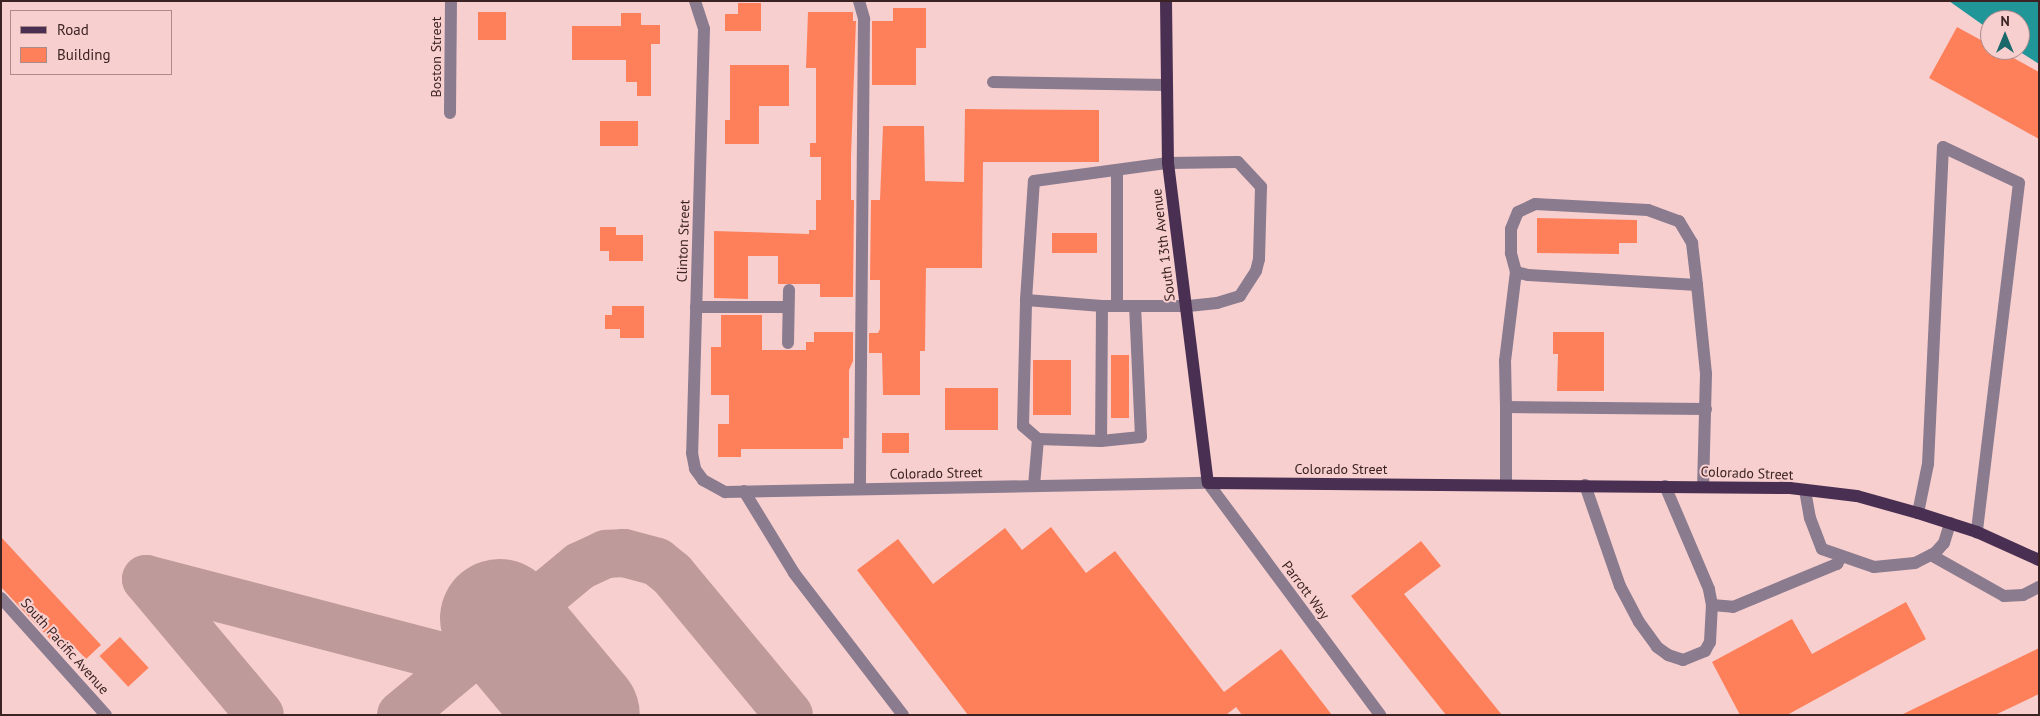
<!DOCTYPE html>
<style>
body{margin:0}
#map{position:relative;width:2040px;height:716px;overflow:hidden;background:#f8cfcf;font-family:"PT Sans",sans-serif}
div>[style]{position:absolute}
.water>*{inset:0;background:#209699}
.taxiway>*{height:48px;margin:-24px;padding:0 24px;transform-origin:24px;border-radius:24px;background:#bf9a9a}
.runway>*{height:119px;margin:-59.5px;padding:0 59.5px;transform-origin:59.5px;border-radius:59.5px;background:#bf9a9a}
.building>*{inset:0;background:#fe805b;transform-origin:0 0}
.minor>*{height:12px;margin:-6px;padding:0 6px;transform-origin:6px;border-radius:6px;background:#8a7b8f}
.major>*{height:12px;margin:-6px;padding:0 6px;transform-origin:6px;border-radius:6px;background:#492f51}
span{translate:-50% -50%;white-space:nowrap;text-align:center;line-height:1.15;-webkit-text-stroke:4px #f8cfcf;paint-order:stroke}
.street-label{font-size:14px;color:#3c2323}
.frame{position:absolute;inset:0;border:2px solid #3c2323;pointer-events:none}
.legend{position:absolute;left:10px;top:10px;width:162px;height:65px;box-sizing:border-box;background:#f8cfcf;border:1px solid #ad8a8a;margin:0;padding:6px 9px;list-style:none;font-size:15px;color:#3c2323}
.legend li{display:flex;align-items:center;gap:10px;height:25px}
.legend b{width:25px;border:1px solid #ad8a8a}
.north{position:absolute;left:1980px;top:10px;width:50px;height:50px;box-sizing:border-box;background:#f8cfcf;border:1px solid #ad8a8a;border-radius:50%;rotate:0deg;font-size:14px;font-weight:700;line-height:20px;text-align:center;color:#3c2323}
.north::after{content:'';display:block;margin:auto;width:18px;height:22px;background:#1b686a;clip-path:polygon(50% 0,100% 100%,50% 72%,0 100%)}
</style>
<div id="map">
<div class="water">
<i style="clip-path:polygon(1949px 1px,2039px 1px,2039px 64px,2017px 50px,2020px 50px,2020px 20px,1990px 20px,1990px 30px)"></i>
</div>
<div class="taxiway">
<i style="left:146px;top:579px;width:330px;rotate:14.6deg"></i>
<i style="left:146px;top:579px;width:177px;rotate:50deg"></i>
<i style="left:401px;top:715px;width:233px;rotate:-39.8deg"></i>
<i style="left:580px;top:566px;width:29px;rotate:-25deg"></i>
<i style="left:606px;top:554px;width:18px;rotate:-3deg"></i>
<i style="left:624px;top:553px;width:34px;rotate:15deg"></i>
<i style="left:657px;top:562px;width:19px;rotate:39deg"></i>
<i style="left:672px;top:574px;width:183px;rotate:50.3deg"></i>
</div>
<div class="runway">
<i style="left:499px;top:618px;width:126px;rotate:50.1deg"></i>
</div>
<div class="building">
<i style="clip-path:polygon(738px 3px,761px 3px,761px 31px,725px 31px,725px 14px,738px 14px)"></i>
<i style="clip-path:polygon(893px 8px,926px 8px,926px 48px,916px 48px,916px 85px,872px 85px,872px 21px,893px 21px)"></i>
<i style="left:478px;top:12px;width:28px;height:28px"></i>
<i style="clip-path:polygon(808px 12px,853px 12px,853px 21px,856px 21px,851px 157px,851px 200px,854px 200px,853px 297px,820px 297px,820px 284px,778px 284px,778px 256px,748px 256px,748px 299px,714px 298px,714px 231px,809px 234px,809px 230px,816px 230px,816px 200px,821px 200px,821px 157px,810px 157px,810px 143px,816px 143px,816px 68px,806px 68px)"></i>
<i style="clip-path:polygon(621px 13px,641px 13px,641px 25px,660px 25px,660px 44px,651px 44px,651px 96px,637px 96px,637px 82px,626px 82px,626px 60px,572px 60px,572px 26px,621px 26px)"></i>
<i style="clip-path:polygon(1957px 27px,1990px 45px,1990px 50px,1999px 50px,2039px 72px,2039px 139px,1929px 78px)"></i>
<i style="clip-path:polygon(730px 65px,789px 65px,789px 106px,759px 106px,759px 144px,725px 144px,725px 120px,730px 120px)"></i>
<i style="clip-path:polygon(965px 109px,1099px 110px,1099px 162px,983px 162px,982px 268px,926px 268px,925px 351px,920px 351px,920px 395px,883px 395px,882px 353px,869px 353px,869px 333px,878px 333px,880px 329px,880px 280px,870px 280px,871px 200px,880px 200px,883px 126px,924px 126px,925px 181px,964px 182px)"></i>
<i style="left:600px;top:121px;width:38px;height:25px"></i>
<i style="clip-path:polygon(1537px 218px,1637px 220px,1637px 243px,1619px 243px,1619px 254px,1537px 253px)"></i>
<i style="clip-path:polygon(600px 227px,616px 227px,616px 235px,643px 235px,643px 261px,609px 261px,609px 251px,600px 251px)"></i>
<i style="left:1052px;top:233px;width:45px;height:20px"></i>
<i style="clip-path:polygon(612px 306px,644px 306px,644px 338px,620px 338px,620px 329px,605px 329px,605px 315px,612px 315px)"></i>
<i style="clip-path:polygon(721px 315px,762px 315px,762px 350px,806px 350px,806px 342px,814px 342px,814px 332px,853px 332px,853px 361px,849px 370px,849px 438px,843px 438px,843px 449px,741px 449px,741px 457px,718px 457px,718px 424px,729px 424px,729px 395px,711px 395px,711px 347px,721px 347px)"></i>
<i style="clip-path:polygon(1553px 332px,1604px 332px,1604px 391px,1557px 391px,1558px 354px,1553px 354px)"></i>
<i style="left:1111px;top:355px;width:18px;height:63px"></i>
<i style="left:1033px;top:360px;width:38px;height:55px"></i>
<i style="left:945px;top:388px;width:53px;height:42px"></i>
<i style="left:882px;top:433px;width:27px;height:20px"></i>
<i style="clip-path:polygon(1051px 527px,1086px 573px,1115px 551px,1224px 692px,1281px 649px,1332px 715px,1242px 715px,1236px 707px,1226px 715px,968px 715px,857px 570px,898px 539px,933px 584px,1005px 528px,1022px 550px)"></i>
<i style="clip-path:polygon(1px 537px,101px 645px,86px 659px,69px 641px,60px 650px,1px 587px)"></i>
<i style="clip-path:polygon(1421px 541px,1441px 566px,1404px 594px,1502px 715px,1446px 715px,1351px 596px)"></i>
<i style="clip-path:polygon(1906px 602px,1926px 639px,1787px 715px,1740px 715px,1712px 662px,1792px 619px,1812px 654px)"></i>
<i style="left:120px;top:637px;width:42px;height:28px;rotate:47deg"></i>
<i style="clip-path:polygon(2039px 648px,2039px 694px,1995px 715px,1901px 715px)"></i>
</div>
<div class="minor">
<i style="left:695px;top:1px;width:29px;rotate:72deg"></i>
<i style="left:704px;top:29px;width:424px;rotate:91.6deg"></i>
<i style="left:692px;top:453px;width:16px;rotate:79deg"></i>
<i style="left:695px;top:469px;width:14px;rotate:54deg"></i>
<i style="left:703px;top:480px;width:25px;rotate:29deg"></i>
<i style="left:725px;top:492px;width:483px;rotate:-1.1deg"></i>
<i style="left:1208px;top:483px;width:289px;rotate:53.4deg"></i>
<i style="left:859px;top:1px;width:19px;rotate:74deg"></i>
<i style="left:864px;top:19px;width:470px;rotate:90.5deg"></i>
<i style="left:993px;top:82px;width:174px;rotate:1deg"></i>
<i style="left:450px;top:113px;width:112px;rotate:-89.5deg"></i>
<i style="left:1117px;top:170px;width:136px;rotate:90deg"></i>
<i style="left:1697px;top:285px;width:169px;rotate:-176.6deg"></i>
<i style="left:1528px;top:275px;width:12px;rotate:-166deg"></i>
<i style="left:1516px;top:272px;width:20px;rotate:-105deg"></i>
<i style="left:1511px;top:253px;width:24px;rotate:-90deg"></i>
<i style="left:1511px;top:229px;width:18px;rotate:-68deg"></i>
<i style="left:1518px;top:212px;width:19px;rotate:-25deg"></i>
<i style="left:1535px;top:204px;width:113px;rotate:3deg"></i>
<i style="left:1648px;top:210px;width:33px;rotate:20deg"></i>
<i style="left:1679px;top:221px;width:26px;rotate:59deg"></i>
<i style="left:1692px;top:243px;width:42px;rotate:83.2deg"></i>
<i style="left:1697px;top:285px;width:89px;rotate:84.2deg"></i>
<i style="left:1706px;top:374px;width:112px;rotate:91.5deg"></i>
<i style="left:1026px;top:300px;width:119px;rotate:-86.2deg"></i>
<i style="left:1034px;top:181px;width:135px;rotate:-7.7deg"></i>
<i style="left:1168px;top:163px;width:70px;rotate:-0.8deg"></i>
<i style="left:1238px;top:162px;width:34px;rotate:47deg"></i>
<i style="left:1261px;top:187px;width:72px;rotate:91.6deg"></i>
<i style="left:1259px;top:259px;width:12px;rotate:104deg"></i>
<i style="left:1256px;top:271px;width:30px;rotate:123deg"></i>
<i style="left:1240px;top:296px;width:24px;rotate:163deg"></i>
<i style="left:1217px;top:303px;width:31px;rotate:174deg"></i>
<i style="left:1186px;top:306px;width:84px;rotate:180deg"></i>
<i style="left:1102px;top:306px;width:135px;rotate:90.4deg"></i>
<i style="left:1101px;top:441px;width:63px;rotate:-178.2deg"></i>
<i style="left:1038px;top:439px;width:47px;rotate:94.9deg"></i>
<i style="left:696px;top:307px;width:92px"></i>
<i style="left:788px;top:343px;width:53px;rotate:-88.9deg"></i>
<i style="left:1506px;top:407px;width:46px;rotate:-91.2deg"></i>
<i style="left:1505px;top:361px;width:90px;rotate:-83deg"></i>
<i style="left:1038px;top:439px;width:20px;rotate:-139deg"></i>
<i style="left:1023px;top:426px;width:126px;rotate:-88.6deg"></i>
<i style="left:1026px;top:300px;width:76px;rotate:4.5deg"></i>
<i style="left:1101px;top:441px;width:40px;rotate:-5.7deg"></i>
<i style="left:1141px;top:437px;width:131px;rotate:-92.6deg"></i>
<i style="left:1506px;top:485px;width:78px;rotate:-90deg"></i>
<i style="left:1506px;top:407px;width:200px;rotate:0.6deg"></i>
<i style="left:1585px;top:485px;width:107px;rotate:70.9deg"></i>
<i style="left:1620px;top:586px;width:41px;rotate:62.2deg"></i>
<i style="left:1639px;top:622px;width:31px;rotate:54deg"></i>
<i style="left:1657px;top:647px;width:14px;rotate:36deg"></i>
<i style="left:1668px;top:655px;width:16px;rotate:18deg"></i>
<i style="left:1683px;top:660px;width:24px;rotate:-22deg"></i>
<i style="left:1705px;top:651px;width:10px;rotate:-61deg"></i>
<i style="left:1710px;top:642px;width:37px;rotate:-87deg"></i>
<i style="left:1712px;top:605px;width:16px;rotate:-101deg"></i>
<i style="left:1709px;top:589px;width:112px;rotate:-113.1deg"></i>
<i style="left:1805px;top:490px;width:28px;rotate:80deg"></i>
<i style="left:1810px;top:518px;width:33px;rotate:69deg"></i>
<i style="left:1822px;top:549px;width:55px;rotate:19.1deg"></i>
<i style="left:1874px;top:567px;width:41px;rotate:-5.6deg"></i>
<i style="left:1915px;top:563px;width:22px;rotate:-27deg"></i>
<i style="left:1935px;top:553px;width:13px;rotate:-48deg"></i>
<i style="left:1944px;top:543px;width:21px;rotate:-73deg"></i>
<i style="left:744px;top:491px;width:96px;rotate:58.6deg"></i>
<i style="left:794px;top:573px;width:179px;rotate:52.5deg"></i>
<i style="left:1918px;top:513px;width:50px;rotate:-78.5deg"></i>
<i style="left:1928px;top:464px;width:317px;rotate:-87.3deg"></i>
<i style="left:1943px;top:147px;width:84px;rotate:25.3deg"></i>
<i style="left:2019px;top:183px;width:352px;rotate:96.9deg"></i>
<i style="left:1931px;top:555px;width:84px;rotate:29.3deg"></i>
<i style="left:2004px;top:596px;width:19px;rotate:-3deg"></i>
<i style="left:2023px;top:595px;width:18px;rotate:-27deg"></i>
<i style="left:1px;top:598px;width:157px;rotate:48.1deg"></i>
<i style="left:1712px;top:605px;width:21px;rotate:5deg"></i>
<i style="left:1733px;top:607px;width:113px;rotate:-22.5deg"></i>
<i style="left:1837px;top:564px;width:7px;rotate:-63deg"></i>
</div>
<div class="major">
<i style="left:1166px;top:1px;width:162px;rotate:89.3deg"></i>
<i style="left:1168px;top:163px;width:322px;rotate:82.9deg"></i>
<i style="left:1208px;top:483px;width:582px;rotate:0.49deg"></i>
<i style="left:1790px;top:488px;width:67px;rotate:6.8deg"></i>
<i style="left:1857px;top:496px;width:63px;rotate:15.6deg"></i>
<i style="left:1918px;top:513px;width:62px;rotate:17.9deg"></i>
<i style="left:1977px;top:532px;width:68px;rotate:24.3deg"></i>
</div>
<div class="street-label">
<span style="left:436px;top:57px;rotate:-90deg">Boston Street</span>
<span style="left:683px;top:241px;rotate:-88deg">Clinton Street</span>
<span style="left:1163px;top:245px;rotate:-97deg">South 13th Avenue</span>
<span style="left:1341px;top:469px">Colorado Street</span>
<span style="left:936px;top:473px;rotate:-1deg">Colorado Street</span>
<span style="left:1747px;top:473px;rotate:2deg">Colorado Street</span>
<span style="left:1306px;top:590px;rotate:53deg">Parrott Way</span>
<span style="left:65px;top:646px;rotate:48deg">South Pacific Avenue</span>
</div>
<div class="frame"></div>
<ul class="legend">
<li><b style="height:6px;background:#492f51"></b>Road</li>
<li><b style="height:14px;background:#fe805b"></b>Building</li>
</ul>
<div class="north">N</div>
</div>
